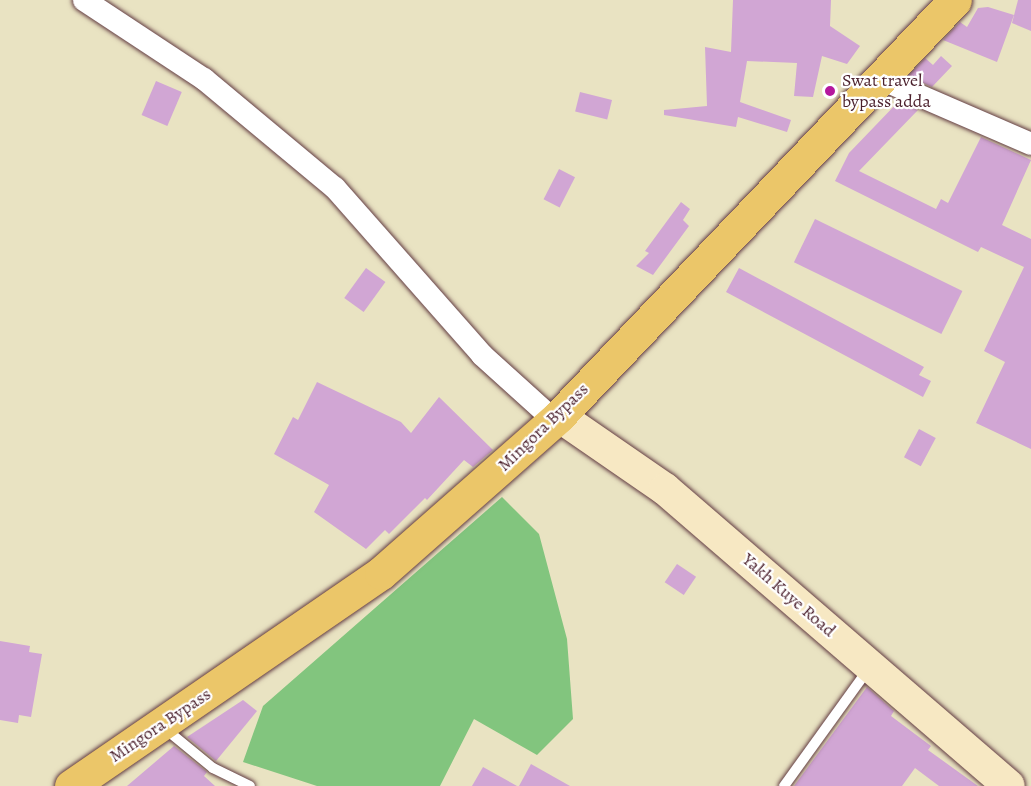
<!DOCTYPE html>
<style>
body{margin:0}
#map{position:relative;width:1031px;height:786px;overflow:hidden;background:#e9e3c2;font-family:Alegreya,serif}
div>[style]{position:absolute}
.green>*{inset:0;background:#82c57e}
.building>*{inset:0;background:#d1a6d4;transform-origin:0 0}
.roads{filter:drop-shadow(0 0 2px #623c42) drop-shadow(0 0 2px #623c42)}
.service>*{height:10px;margin:-5px;padding:0 5px;transform-origin:5px;border-radius:5px;background:#fff}
.minor>*{height:22px;margin:-11px;padding:0 11px;transform-origin:11px;border-radius:11px;background:#fff}
.secondary>*{height:32px;margin:-16px;padding:0 16px;transform-origin:16px;border-radius:16px;background:#f7e8c3}
.trunk>*{height:33px;margin:-16.5px;padding:0 16.5px;transform-origin:16.5px;border-radius:16.5px;background:#ebc669}
.dots>*{width:16px;height:16px;translate:-50% -50%;box-sizing:border-box;border:3px solid #fff;border-radius:50%}
span{translate:-50% -50%;white-space:nowrap;text-align:center;line-height:1.15;-webkit-text-stroke:4.5px #fff;paint-order:stroke}
.poi-label{font-size:18px;color:#4a1f2b}
.left{translate:0 -50%;text-align:left}
.street-label{font-size:18px;color:#4a1f2b}
</style>
<div id="map">
<div class="green">
<i style="clip-path:polygon(502px 497px,539px 534px,567px 639px,573px 719px,537px 755px,474px 719px,440px 786px,317px 786px,243px 762px,263px 706px)"></i>
</div>
<div class="building">
<i style="clip-path:polygon(733px 0,831px 0,830px 26px,860px 46px,847px 64px,822px 56px,813px 97px,794px 96px,797px 63px,747px 61px,740px 102px,791px 120px,787px 132px,738px 117px,736px 127px,664px 115px,664px 110px,707px 106px,705px 47px,731px 52px)"></i>
<i style="clip-path:polygon(1018px 0,1031px 0,1031px 31px,1012px 23px)"></i>
<i style="clip-path:polygon(988px 7px,1014px 15px,997px 62px,943px 40px,960px 22px,967px 27px,978px 8px)"></i>
<i style="clip-path:polygon(941px 56px,952px 66px,932px 87px,908px 76px,925px 58px,933px 65px)"></i>
<i style="left:156px;top:81px;width:28px;height:37px;rotate:23deg"></i>
<i style="left:580px;top:92px;width:33px;height:20px;rotate:14deg"></i>
<i style="clip-path:polygon(899px 101px,918px 110px,859px 171px,936px 209px,941px 199px,948px 203px,981px 137px,1031px 160px,1002px 225px,1031px 239px,1031px 449px,976px 423px,1005px 362px,984px 351px,1024px 267px,981px 247px,978px 252px,835px 181px,849px 153px)"></i>
<i style="left:559px;top:169px;width:18px;height:34px;rotate:27deg"></i>
<i style="clip-path:polygon(681px 202px,690px 209px,683px 220px,689px 226px,653px 275px,636px 266px,649px 253px,645px 251px)"></i>
<i style="left:815px;top:219px;width:164px;height:48px;rotate:26deg"></i>
<i style="left:366px;top:268px;width:24px;height:37px;rotate:36deg"></i>
<i style="clip-path:polygon(739px 268px,924px 367px,919px 375px,931px 381px,923px 397px,726px 292px)"></i>
<i style="clip-path:polygon(317px 382px,401px 422px,411px 433px,439px 397px,493px 450px,473px 467px,464px 460px,427px 500px,425px 498px,389px 534px,385px 530px,366px 549px,314px 512px,329px 485px,274px 454px,293px 417px,298px 420px)"></i>
<i style="left:919px;top:429px;width:19px;height:32px;rotate:28deg"></i>
<i style="left:677px;top:564px;width:23px;height:22px;rotate:34deg"></i>
<i style="clip-path:polygon(0 641px,30px 646px,29px 652px,42px 654px,31px 717px,19px 715px,18px 723px,0 720px)"></i>
<i style="clip-path:polygon(867px 687px,894px 711px,891px 716px,931px 746px,928px 750px,978px 786px,939px 786px,915px 768px,902px 786px,794px 786px)"></i>
<i style="clip-path:polygon(243px 700px,257px 711px,216px 761px,187px 737px)"></i>
<i style="clip-path:polygon(174px 746px,207px 772px,204px 776px,215px 786px,127px 786px)"></i>
<i style="clip-path:polygon(531px 764px,570px 786px,519px 786px)"></i>
<i style="clip-path:polygon(483px 767px,517px 786px,472px 786px)"></i>
</div>
<div class="roads">
<div class="service">
<i style="left:163px;top:727px;width:65px;rotate:39.4deg"></i>
<i style="left:213px;top:768px;width:41px;rotate:25.9deg"></i>
<i style="left:784px;top:786px;width:145px;rotate:-54.2deg"></i>
</div>
<div class="minor">
<i style="left:84px;top:0;width:144px;rotate:33.4deg"></i>
<i style="left:204px;top:79px;width:170px;rotate:39.8deg"></i>
<i style="left:335px;top:188px;width:222px;rotate:48.6deg"></i>
<i style="left:482px;top:355px;width:85px;rotate:42.1deg"></i>
<i style="left:545px;top:412px;width:15px;rotate:16deg"></i>
<i style="left:881px;top:79px;width:163px;rotate:23.4deg"></i>
</div>
<div class="secondary">
<i style="left:559px;top:416px;width:129px;rotate:34.6deg"></i>
<i style="left:665px;top:489px;width:454px;rotate:40.8deg"></i>
</div>
<div class="trunk">
<i style="left:71px;top:786px;width:376px;rotate:-34.5deg"></i>
<i style="left:381px;top:573px;width:237px;rotate:-41.4deg"></i>
<i style="left:559px;top:416px;width:574px;rotate:-46.41deg"></i>
</div>
</div>
<div class="dots">
<i style="left:830px;top:91px;background:#b5179e"></i>
</div>
<div class="poi-label">
<span class="left" style="left:842px;top:91px">Swat travel<br>bypass adda</span>
</div>
<div class="street-label">
<span style="left:543px;top:427px;rotate:-44deg">Mingora Bypass</span>
<span style="left:789px;top:595px;rotate:41deg">Yakh Kuye Road</span>
<span style="left:160px;top:725px;rotate:-34deg">Mingora Bypass</span>
</div>
</div>
